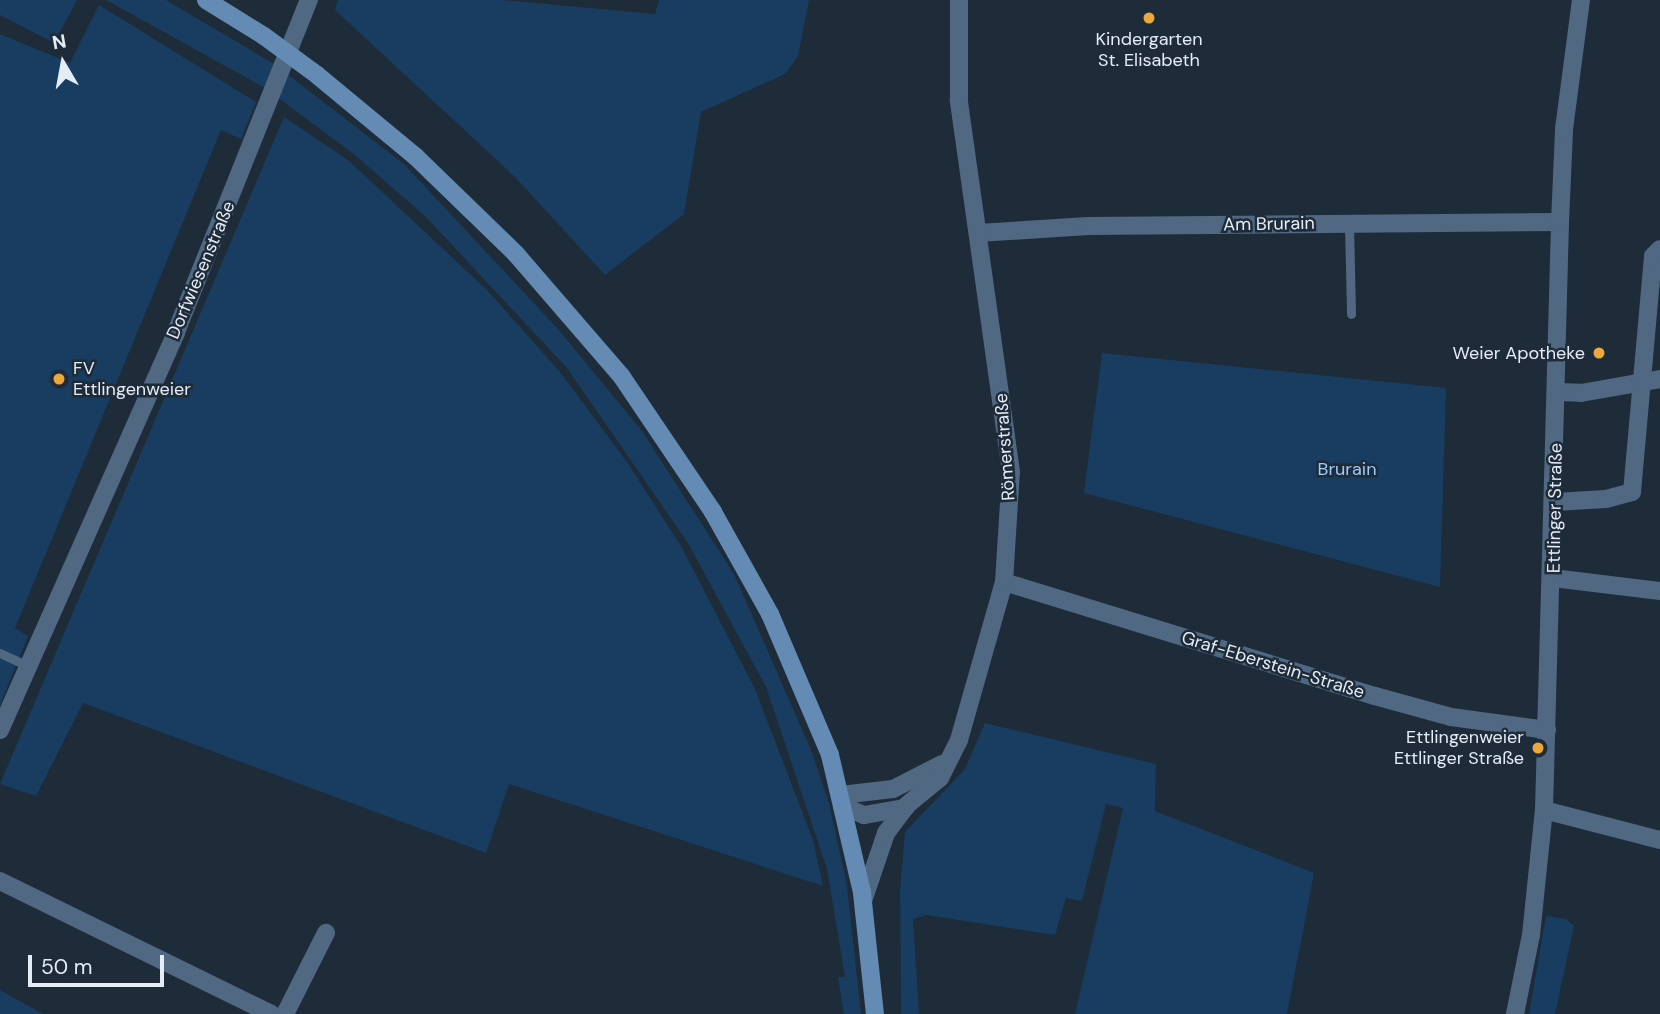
<!DOCTYPE html>
<meta charset="utf-8">
<style>
body{margin:0}
#map{position:relative;width:1660px;height:1014px;overflow:hidden;background:#1e2b39;font-family:"DM Sans",sans-serif}
div>[style]{position:absolute}
.green>*{inset:0;background:#183d60}
.service>*{height:9px;margin:-4.5px;padding:0 4.5px;transform-origin:4.5px;border-radius:4.5px;background:#506882}
.minor>*{height:18px;margin:-9px;padding:0 9px;transform-origin:9px;border-radius:9px;background:#506882}
.secondary>*{height:18px;margin:-9px;padding:0 9px;transform-origin:9px;border-radius:9px;background:#648bb4}
.secondary-bridge>*{height:18px;margin:-9px;padding:0 9px;transform-origin:9px;border-radius:9px;background:#648bb4}
.dots>*{width:19px;height:19px;translate:-50% -50%;box-sizing:border-box;border:4px solid #1e2b39;border-radius:50%}
span{translate:-50% -50%;white-space:nowrap;text-align:center;line-height:1.15;-webkit-text-stroke:5px #1e2b39;paint-order:stroke}
.poi-label{font-size:18px;color:#e4ecf6}
.right{translate:-100% -50%;text-align:right}
.left{translate:0 -50%;text-align:left}
.street-label{font-size:18px;color:#e4ecf6}
.park-label{font-size:18px;color:#9ccbfc}
.north{position:absolute;left:28px;top:28px;width:70px;height:70px;-webkit-text-stroke:5px #1e2b39;paint-order:stroke;rotate:350deg;font-size:19px;font-weight:700;line-height:28px;text-align:center;color:#e4ecf6}
.north::after{content:'';display:block;margin:auto;width:24px;height:32px;background:#e4ecf6;clip-path:polygon(50% 0,100% 100%,50% 72%,0 100%)}
.scale{position:absolute;left:28px;top:955px;width:136px;height:32px;box-sizing:border-box;border:4px solid #e4ecf6;border-top:0;padding-left:9px;font-size:21px;line-height:24px;white-space:nowrap;color:#e4ecf6;-webkit-text-stroke:5px #1e2b39;paint-order:stroke}
</style>
<div id="map">
<div class="green">
<i style="clip-path:polygon(0 0,77px 0,54px 43px,0 15px)"></i>
<i style="clip-path:polygon(106px 0,166px 0,274px 64px,404px 164px,558px 329px,642px 431px,734px 574px,811px 750px,829px 803px,847px 886px,861px 1014px,844px 1014px,838px 977px,845px 977px,827px 869px,766px 687px,688px 543px,567px 368px,426px 217px,355px 155px,265px 88px)"></i>
<i style="clip-path:polygon(338px 0,503px 0,655px 14px,659px 0,809px 0,798px 56px,785px 74px,701px 112px,684px 214px,605px 275px,515px 177px,335px 10px)"></i>
<i style="clip-path:polygon(99px 5px,256px 102px,241px 139px,221px 130px,15px 628px,28px 636px,0 705px,0 34px,70px 63px)"></i>
<i style="clip-path:polygon(284px 117px,348px 160px,487px 290px,560px 372px,627px 462px,681px 546px,755px 689px,813px 840px,823px 886px,509px 784px,486px 853px,83px 703px,36px 796px,0 784px)"></i>
<i style="clip-path:polygon(1102px 353px,1446px 388px,1440px 587px,1084px 493px)"></i>
<i style="clip-path:polygon(985px 723px,1156px 764px,1155px 811px,1314px 873px,1287px 1014px,1075px 1014px,1123px 808px,1106px 804px,1082px 901px,1066px 898px,1055px 935px,927px 915px,913px 919px,919px 1014px,901px 1014px,900px 892px,905px 832px,965px 769px)"></i>
<i style="clip-path:polygon(1546px 916px,1566px 919px,1574px 926px,1555px 1014px,1529px 1014px)"></i>
<i style="clip-path:polygon(0 990px,43px 1014px,0 1014px)"></i>
</div>
<div class="service">
<i style="left:1349px;top:224px;width:90px;rotate:88.7deg"></i>
<i style="left:0;top:653px;width:31px;rotate:25deg"></i>
</div>
<div class="minor">
<i style="left:978px;top:233px;width:110px;rotate:-3.6deg"></i>
<i style="left:1088px;top:226px;width:472px;rotate:-0.5deg"></i>
<i style="left:1557px;top:392px;width:24px;rotate:2deg"></i>
<i style="left:1581px;top:393px;width:80px;rotate:-10deg"></i>
<i style="left:1555px;top:502px;width:51px;rotate:-3.4deg"></i>
<i style="left:1606px;top:499px;width:27px;rotate:-15deg"></i>
<i style="left:1632px;top:492px;width:237px;rotate:-84.9deg"></i>
<i style="left:1653px;top:256px;width:10px;rotate:-45deg"></i>
<i style="left:1553px;top:578px;width:108px;rotate:6.9deg"></i>
<i style="left:1004px;top:582px;width:388px;rotate:17.1deg"></i>
<i style="left:1375px;top:696px;width:79px;rotate:15.4deg"></i>
<i style="left:1451px;top:717px;width:97px;rotate:7.7deg"></i>
<i style="left:0;top:730px;width:435px;rotate:-66.1deg"></i>
<i style="left:176px;top:332px;width:358px;rotate:-68.2deg"></i>
<i style="left:841px;top:795px;width:52px;rotate:-6.6deg"></i>
<i style="left:893px;top:789px;width:55px;rotate:-27deg"></i>
<i style="left:845px;top:807px;width:21px;rotate:23deg"></i>
<i style="left:864px;top:815px;width:42px;rotate:-9.7deg"></i>
<i style="left:1544px;top:810px;width:120px;rotate:14.5deg"></i>
<i style="left:0;top:881px;width:302px;rotate:26.1deg"></i>
<i style="left:863px;top:901px;width:72px;rotate:-71.3deg"></i>
<i style="left:886px;top:833px;width:35px;rotate:-53deg"></i>
<i style="left:907px;top:805px;width:43px;rotate:-39.3deg"></i>
<i style="left:940px;top:778px;width:42px;rotate:-63.4deg"></i>
<i style="left:959px;top:740px;width:164px;rotate:-74.1deg"></i>
<i style="left:1004px;top:582px;width:110px;rotate:-86.4deg"></i>
<i style="left:1011px;top:472px;width:376px;rotate:-98deg"></i>
<i style="left:959px;top:100px;width:100px;rotate:-90deg"></i>
<i style="left:285px;top:1014px;width:91px;rotate:-63.2deg"></i>
<i style="left:1515px;top:1014px;width:81px;rotate:-78.6deg"></i>
<i style="left:1531px;top:935px;width:126px;rotate:-84.1deg"></i>
<i style="left:1544px;top:810px;width:588px;rotate:-88.44deg"></i>
<i style="left:1560px;top:222px;width:93px;rotate:-87.5deg"></i>
<i style="left:1564px;top:129px;width:130px;rotate:-82.5deg"></i>
</div>
<div class="secondary">
<i style="left:206px;top:0;width:68px;rotate:31.8deg"></i>
<i style="left:317px;top:75px;width:129px;rotate:39.6deg"></i>
<i style="left:416px;top:157px;width:139px;rotate:44.1deg"></i>
<i style="left:516px;top:254px;width:162px;rotate:49.2deg"></i>
<i style="left:622px;top:377px;width:163px;rotate:56deg"></i>
<i style="left:713px;top:512px;width:117px;rotate:60.8deg"></i>
<i style="left:770px;top:614px;width:153px;rotate:66.9deg"></i>
<i style="left:830px;top:755px;width:142px;rotate:76.9deg"></i>
<i style="left:862px;top:893px;width:122px;rotate:83.9deg"></i>
</div>
<div class="secondary-bridge">
<i style="left:264px;top:36px;width:66px;rotate:36.3deg"></i>
</div>
<div class="dots">
<i style="left:1149px;top:18px;background:#eda83b"></i>
<i style="left:1599px;top:353px;background:#eda83b"></i>
<i style="left:59px;top:379px;background:#eda83b"></i>
<i style="left:1538px;top:748px;background:#eda83b"></i>
</div>
<div class="poi-label">
<span style="left:1149px;top:50px">Kindergarten<br>St. Elisabeth</span>
<span class="right" style="left:1585px;top:353px">Weier Apotheke</span>
<span class="left" style="left:73px;top:379px">FV<br>Ettlingenweier</span>
<span class="right" style="left:1524px;top:748px">Ettlingenweier<br>Ettlinger Straße</span>
</div>
<div class="street-label">
<span style="left:1269px;top:224px;rotate:-1deg">Am Brurain</span>
<span style="left:201px;top:270px;rotate:-67deg">Dorfwiesenstraße</span>
<span style="left:1005px;top:447px;rotate:-94deg">Römerstraße</span>
<span style="left:1555px;top:508px;rotate:-89deg">Ettlinger Straße</span>
<span style="left:1273px;top:665px;rotate:17deg">Graf-Eberstein-Straße</span>
</div>
<div class="park-label">
<span style="left:1347px;top:469px">Brurain</span>
</div>
<div class="north">N</div>
<div class="scale">50 m</div>
</div>
